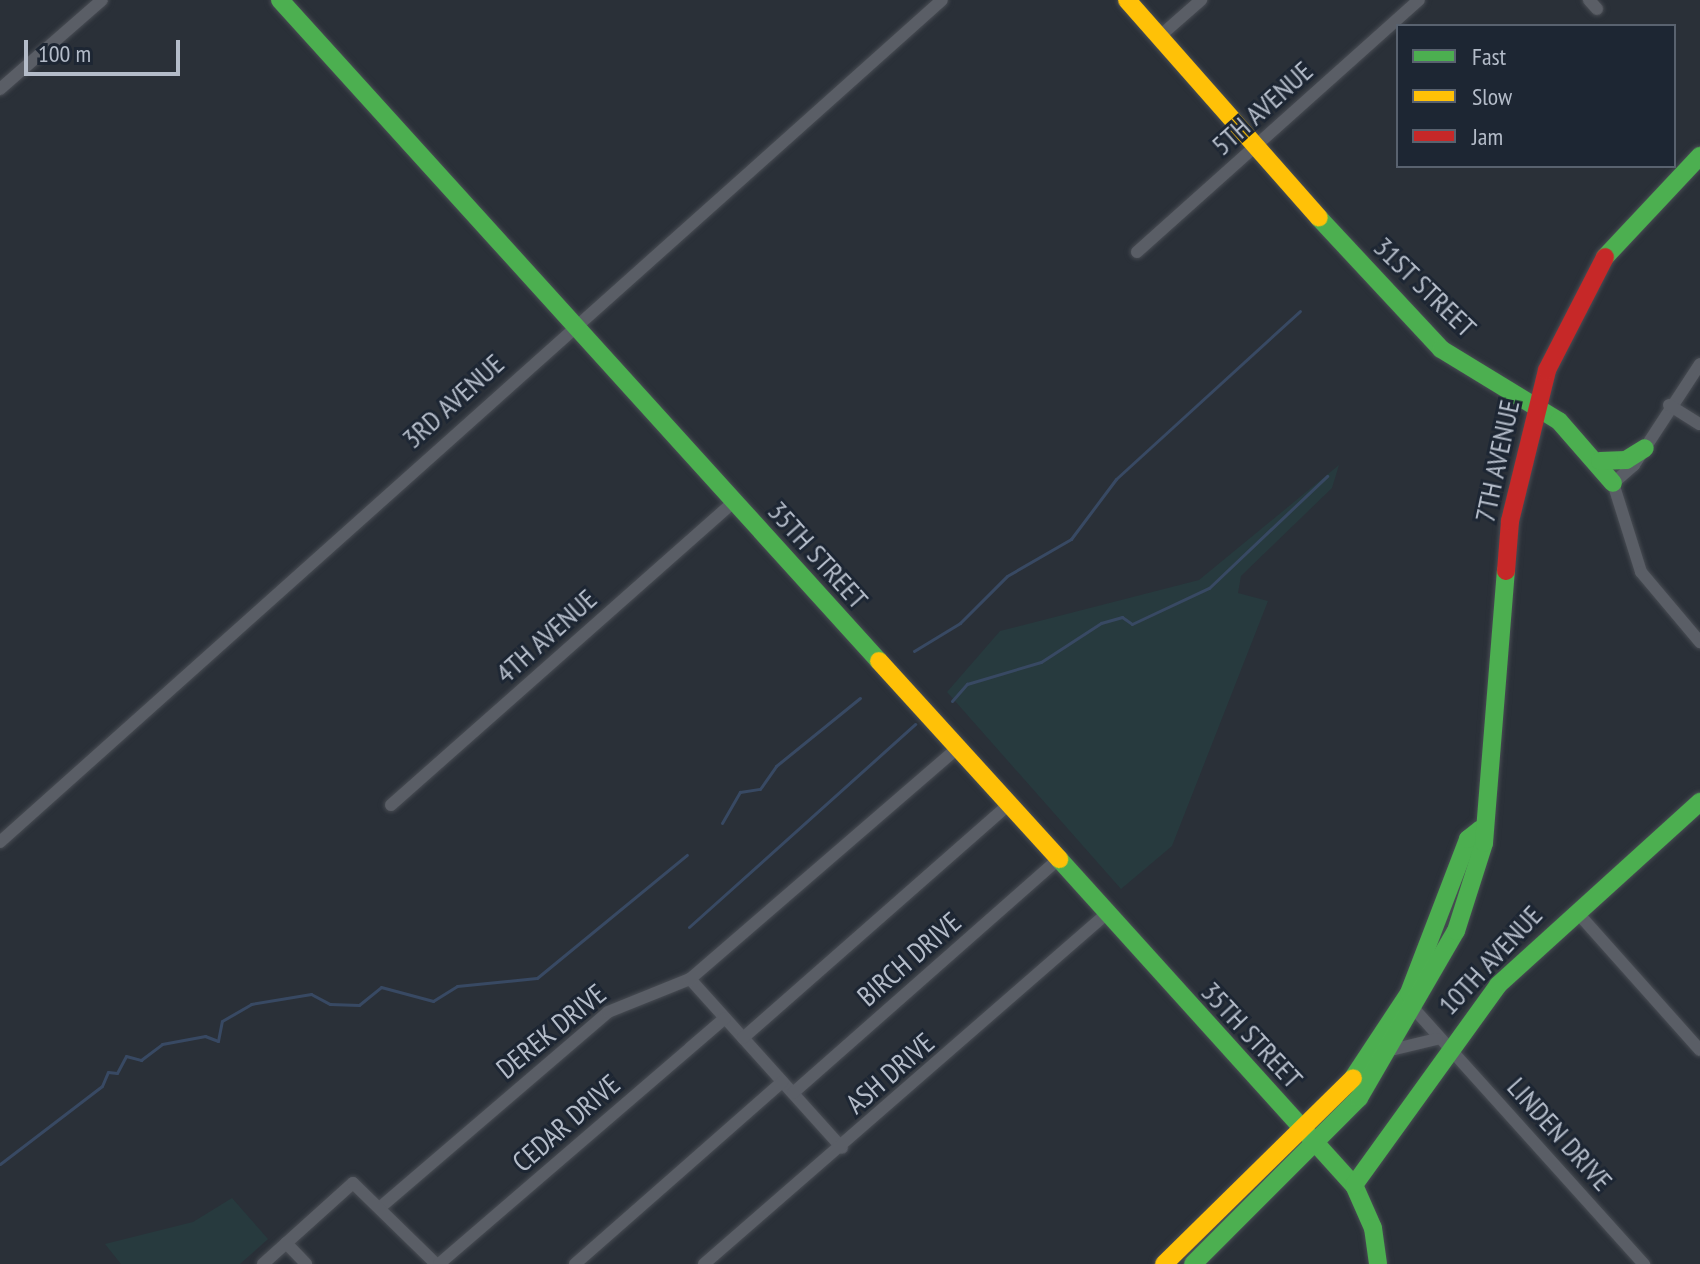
<!DOCTYPE html>
<style>
body{margin:0}
#map{position:relative;width:1700px;height:1264px;overflow:hidden;background:#2a3038;font-family:"PT Sans Narrow",sans-serif}
div>[style]{position:absolute}
.green>*{inset:0;background:#273a3e}
.stream>*{height:3px;margin:-1.5px;padding:0 1.5px;transform-origin:1.5px;border-radius:1.5px;background:#384963}
.roads{filter:drop-shadow(0 0 2px #484c53) drop-shadow(0 0 2px #484c53)}
.street>*{height:12px;margin:-6px;padding:0 6px;transform-origin:6px;border-radius:6px;background:#5a5e66}
.fast>*{height:18px;margin:-9px;padding:0 9px;transform-origin:9px;border-radius:9px;background:#4caf50}
.slow>*{height:18px;margin:-9px;padding:0 9px;transform-origin:9px;border-radius:9px;background:#ffc107}
.jam>*{height:18px;margin:-9px;padding:0 9px;transform-origin:9px;border-radius:9px;background:#c62828}
span{translate:-50% -50%;white-space:nowrap;text-align:center;line-height:1.15;-webkit-text-stroke:6px #1d2633;paint-order:stroke}
.street-label{font-size:28px;color:#b4bcc9}
.legend{position:absolute;left:1396px;top:24px;width:280px;height:144px;box-sizing:border-box;background:#1d2633;border:2px solid #59626f;margin:0;padding:10px 14px;list-style:none;font-size:24px;color:#b4bcc9}
.legend li{display:flex;align-items:center;gap:16px;height:40px}
.legend b{width:40px;border:2px solid #59626f}
.scale{position:absolute;left:24px;top:40px;width:156px;height:36px;box-sizing:border-box;border:4px solid #b4bcc9;border-top:0;padding-left:10px;font-size:24px;line-height:28px;white-space:nowrap;color:#b4bcc9;-webkit-text-stroke:6px #1d2633;paint-order:stroke}
</style>
<div id="map">
<div class="green">
<i style="clip-path:polygon(1339px 465px,1332px 488px,1241px 576px,1238px 593px,1268px 601px,1172px 846px,1121px 889px,947px 692px,1000px 631px,1199px 580px)"></i>
<i style="clip-path:polygon(232px 1198px,268px 1239px,240px 1264px,121px 1264px,105px 1244px,193px 1222px)"></i>
</div>
<div class="stream">
<i style="left:914px;top:651px;width:54px;rotate:-31.3deg"></i>
<i style="left:960px;top:623px;width:66px;rotate:-45deg"></i>
<i style="left:1007px;top:576px;width:74px;rotate:-30deg"></i>
<i style="left:1071px;top:539px;width:75px;rotate:-53.1deg"></i>
<i style="left:1116px;top:479px;width:249px;rotate:-42.4deg"></i>
<i style="left:952px;top:701px;width:23px;rotate:-49deg"></i>
<i style="left:967px;top:684px;width:77px;rotate:-16.6deg"></i>
<i style="left:1041px;top:662px;width:72px;rotate:-33deg"></i>
<i style="left:1101px;top:623px;width:22px;rotate:-16deg"></i>
<i style="left:1122px;top:617px;width:12px;rotate:35deg"></i>
<i style="left:1132px;top:624px;width:85px;rotate:-25.1deg"></i>
<i style="left:1209px;top:588px;width:163px;rotate:-43.5deg"></i>
<i style="left:722px;top:823px;width:36px;rotate:-60deg"></i>
<i style="left:740px;top:792px;width:20px;rotate:-9deg"></i>
<i style="left:760px;top:789px;width:28px;rotate:-55deg"></i>
<i style="left:776px;top:766px;width:108px;rotate:-39deg"></i>
<i style="left:689px;top:927px;width:304px;rotate:-41.9deg"></i>
<i style="left:0;top:1164px;width:128px;rotate:-37.4deg"></i>
<i style="left:102px;top:1086px;width:15px;rotate:-67deg"></i>
<i style="left:108px;top:1072px;width:9px;rotate:6deg"></i>
<i style="left:117px;top:1073px;width:19px;rotate:-62deg"></i>
<i style="left:126px;top:1056px;width:16px;rotate:15deg"></i>
<i style="left:141px;top:1060px;width:26px;rotate:-37deg"></i>
<i style="left:162px;top:1044px;width:44px;rotate:-10.5deg"></i>
<i style="left:205px;top:1036px;width:14px;rotate:21deg"></i>
<i style="left:218px;top:1041px;width:20px;rotate:-79deg"></i>
<i style="left:222px;top:1021px;width:34px;rotate:-30deg"></i>
<i style="left:251px;top:1004px;width:61px;rotate:-9.5deg"></i>
<i style="left:311px;top:994px;width:21px;rotate:28deg"></i>
<i style="left:330px;top:1004px;width:29px;rotate:2deg"></i>
<i style="left:359px;top:1005px;width:28px;rotate:-39deg"></i>
<i style="left:381px;top:987px;width:54px;rotate:15.1deg"></i>
<i style="left:433px;top:1001px;width:28px;rotate:-32deg"></i>
<i style="left:457px;top:986px;width:80px;rotate:-5.7deg"></i>
<i style="left:537px;top:978px;width:194px;rotate:-39.4deg"></i>
</div>
<div class="roads">
<div class="street">
<i style="left:1589px;top:0;width:12px;rotate:48deg"></i>
<i style="left:1160px;top:36px;width:55px;rotate:-41.3deg"></i>
<i style="left:0;top:89px;width:135px;rotate:-41.1deg"></i>
<i style="left:1137px;top:252px;width:378px;rotate:-41.8deg"></i>
<i style="left:1700px;top:364px;width:121px;rotate:123.2deg"></i>
<i style="left:1634px;top:465px;width:28px;rotate:139deg"></i>
<i style="left:1613px;top:483px;width:93px;rotate:72.5deg"></i>
<i style="left:1641px;top:572px;width:92px;rotate:49.9deg"></i>
<i style="left:1669px;top:405px;width:36px;rotate:32deg"></i>
<i style="left:391px;top:805px;width:457px;rotate:-41.5deg"></i>
<i style="left:0;top:842px;width:1263px;rotate:-41.79deg"></i>
<i style="left:1576px;top:911px;width:186px;rotate:48.3deg"></i>
<i style="left:690px;top:979px;width:227px;rotate:48deg"></i>
<i style="left:1416px;top:1011px;width:341px;rotate:48deg"></i>
<i style="left:743px;top:1038px;width:351px;rotate:-41.3deg"></i>
<i style="left:1395px;top:1049px;width:43px;rotate:-13.4deg"></i>
<i style="left:793px;top:1093px;width:351px;rotate:-41.4deg"></i>
<i style="left:383px;top:1205px;width:296px;rotate:-40.6deg"></i>
<i style="left:608px;top:1012px;width:88px;rotate:-21.9deg"></i>
<i style="left:690px;top:979px;width:352px;rotate:-40.8deg"></i>
<i style="left:286px;top:1243px;width:29px;rotate:46deg"></i>
<i style="left:263px;top:1264px;width:121px;rotate:-42deg"></i>
<i style="left:353px;top:1183px;width:116px;rotate:44.3deg"></i>
<i style="left:439px;top:1264px;width:377px;rotate:-40.7deg"></i>
<i style="left:575px;top:1264px;width:276px;rotate:-41.3deg"></i>
<i style="left:704px;top:1264px;width:532px;rotate:-41.03deg"></i>
</div>
<div class="fast">
<i style="left:280px;top:0;width:892px;rotate:47.82deg"></i>
<i style="left:1319px;top:218px;width:179px;rotate:47deg"></i>
<i style="left:1441px;top:349px;width:138px;rotate:31.4deg"></i>
<i style="left:1559px;top:421px;width:82px;rotate:48.9deg"></i>
<i style="left:1605px;top:257px;width:139px;rotate:-46.8deg"></i>
<i style="left:1600px;top:461px;width:26px;rotate:-2deg"></i>
<i style="left:1626px;top:460px;width:22px;rotate:-32deg"></i>
<i style="left:1059px;top:859px;width:440px;rotate:47.9deg"></i>
<i style="left:1354px;top:1185px;width:47px;rotate:66.2deg"></i>
<i style="left:1373px;top:1228px;width:36px;rotate:82deg"></i>
<i style="left:1353px;top:1078px;width:102px;rotate:-56.6deg"></i>
<i style="left:1409px;top:993px;width:165px;rotate:-69deg"></i>
<i style="left:1468px;top:839px;width:16px;rotate:-38deg"></i>
<i style="left:1354px;top:1185px;width:246px;rotate:-54.2deg"></i>
<i style="left:1498px;top:985px;width:273px;rotate:-42.2deg"></i>
<i style="left:1193px;top:1264px;width:235px;rotate:-45deg"></i>
<i style="left:1359px;top:1098px;width:193px;rotate:-59.9deg"></i>
<i style="left:1456px;top:931px;width:92px;rotate:-72.3deg"></i>
<i style="left:1484px;top:843px;width:273px;rotate:-85.4deg"></i>
</div>
<div class="slow">
<i style="left:1127px;top:0;width:290px;rotate:48.6deg"></i>
<i style="left:879px;top:661px;width:268px;rotate:47.7deg"></i>
<i style="left:1164px;top:1264px;width:265px;rotate:-44.5deg"></i>
</div>
<div class="jam">
<i style="left:1506px;top:571px;width:50px;rotate:-85.4deg"></i>
<i style="left:1510px;top:521px;width:155px;rotate:-76.2deg"></i>
<i style="left:1547px;top:370px;width:127px;rotate:-62.8deg"></i>
</div>
</div>
<div class="street-label">
<span style="left:1262px;top:108px;rotate:-42deg">5TH AVENUE</span>
<span style="left:1425px;top:287px;rotate:44deg">31ST STREET</span>
<span style="left:453px;top:401px;rotate:-42deg">3RD AVENUE</span>
<span style="left:1497px;top:461px;rotate:-78deg">7TH AVENUE</span>
<span style="left:818px;top:555px;rotate:48deg">35TH STREET</span>
<span style="left:546px;top:636px;rotate:-42deg">4TH AVENUE</span>
<span style="left:909px;top:959px;rotate:-41deg">BIRCH DRIVE</span>
<span style="left:1490px;top:960px;rotate:-47deg">10TH AVENUE</span>
<span style="left:551px;top:1031px;rotate:-39deg">DEREK DRIVE</span>
<span style="left:1252px;top:1035px;rotate:47deg">35TH STREET</span>
<span style="left:890px;top:1073px;rotate:-41deg">ASH DRIVE</span>
<span style="left:566px;top:1123px;rotate:-41deg">CEDAR DRIVE</span>
<span style="left:1560px;top:1134px;rotate:48deg">LINDEN DRIVE</span>
</div>
<ul class="legend">
<li><b style="height:10px;background:#4caf50"></b>Fast</li>
<li><b style="height:10px;background:#ffc107"></b>Slow</li>
<li><b style="height:10px;background:#c62828"></b>Jam</li>
</ul>
<div class="scale">100 m</div>
</div>
